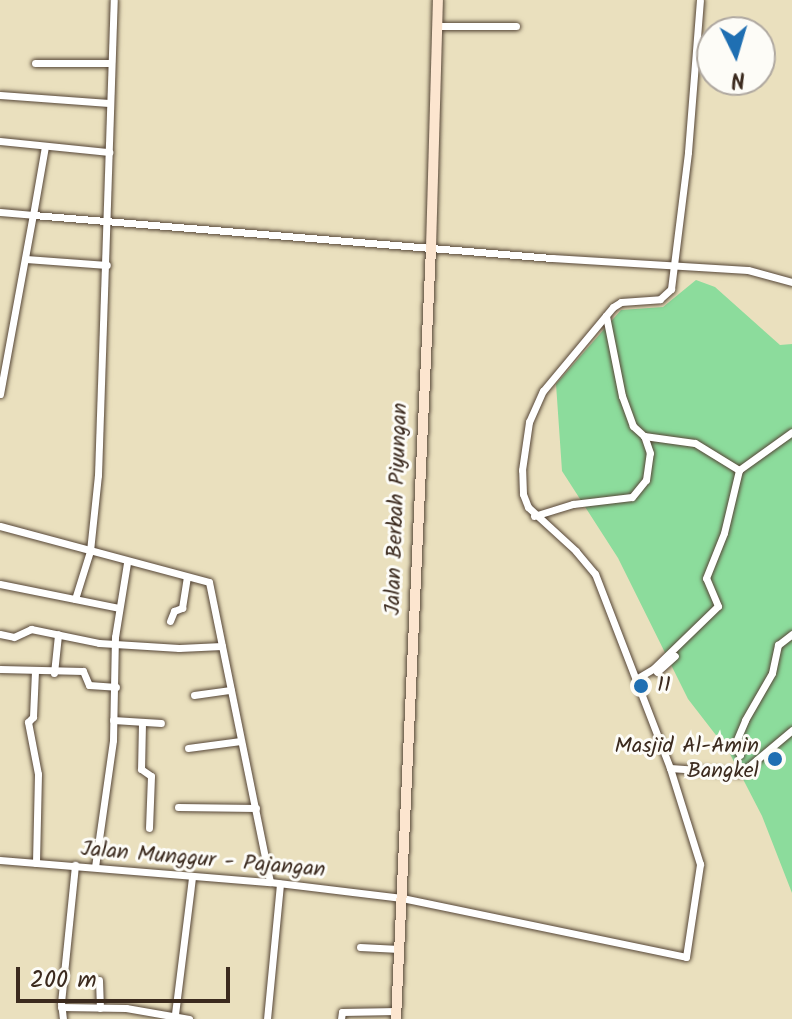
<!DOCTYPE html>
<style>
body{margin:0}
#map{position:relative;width:792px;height:1019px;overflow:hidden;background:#eae0be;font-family:Kalam,sans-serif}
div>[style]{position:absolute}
.green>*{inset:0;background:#8cdc9c}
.roads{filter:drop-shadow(0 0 2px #554536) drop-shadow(0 0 2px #554536)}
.street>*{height:7px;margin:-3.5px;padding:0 3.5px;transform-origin:3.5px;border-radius:3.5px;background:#fff}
.secondary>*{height:10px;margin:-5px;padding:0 5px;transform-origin:5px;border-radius:5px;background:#fce5cf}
.dots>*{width:22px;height:22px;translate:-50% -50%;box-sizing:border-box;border:4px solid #fdfcf7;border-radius:50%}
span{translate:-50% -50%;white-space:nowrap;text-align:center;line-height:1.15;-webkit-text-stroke:6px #fdfcf7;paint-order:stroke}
.street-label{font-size:22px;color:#3b2a1e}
.poi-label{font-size:22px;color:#3b2a1e}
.left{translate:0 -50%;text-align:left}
.right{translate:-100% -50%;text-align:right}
.north{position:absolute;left:696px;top:16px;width:80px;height:80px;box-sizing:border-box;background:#fdfcf7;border:2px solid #afa8a0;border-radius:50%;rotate:175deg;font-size:22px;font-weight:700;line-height:32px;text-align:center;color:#3b2a1e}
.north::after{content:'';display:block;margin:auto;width:28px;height:36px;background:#1f6fb2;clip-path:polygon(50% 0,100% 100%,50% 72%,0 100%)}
.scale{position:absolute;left:16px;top:967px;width:214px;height:36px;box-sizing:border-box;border:4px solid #3b2a1e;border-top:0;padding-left:10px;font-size:24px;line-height:28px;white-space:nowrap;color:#3b2a1e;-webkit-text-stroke:6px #fdfcf7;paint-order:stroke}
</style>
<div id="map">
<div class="green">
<i style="clip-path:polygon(696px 280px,715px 287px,780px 345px,792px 344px,792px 893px,762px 816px,729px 752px,688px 699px,618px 558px,562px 471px,556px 384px,621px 310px,663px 307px)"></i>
</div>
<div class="roads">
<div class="street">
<i style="left:437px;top:26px;width:79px"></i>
<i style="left:35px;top:63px;width:75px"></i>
<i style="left:0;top:95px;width:109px;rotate:4.2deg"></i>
<i style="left:0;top:141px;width:110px;rotate:5.8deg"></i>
<i style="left:0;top:212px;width:33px;rotate:5deg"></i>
<i style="left:33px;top:215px;width:70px;rotate:-80.1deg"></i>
<i style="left:26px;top:259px;width:81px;rotate:4.2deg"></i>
<i style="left:0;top:394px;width:182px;rotate:-79.6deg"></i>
<i style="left:33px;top:215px;width:521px;rotate:4.74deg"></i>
<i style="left:552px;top:258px;width:196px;rotate:3.5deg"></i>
<i style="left:748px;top:270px;width:46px;rotate:15.3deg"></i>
<i style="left:644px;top:436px;width:51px;rotate:7.8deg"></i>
<i style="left:695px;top:443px;width:52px;rotate:31.5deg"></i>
<i style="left:739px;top:470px;width:65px;rotate:-35.6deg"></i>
<i style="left:534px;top:516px;width:41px;rotate:-17.1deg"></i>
<i style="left:573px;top:504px;width:59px;rotate:-6.8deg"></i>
<i style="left:632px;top:497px;width:22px;rotate:-51deg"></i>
<i style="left:646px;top:480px;width:27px;rotate:-82deg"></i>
<i style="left:650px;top:453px;width:18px;rotate:-109deg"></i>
<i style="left:644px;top:436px;width:15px;rotate:-138deg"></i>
<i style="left:633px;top:426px;width:32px;rotate:-110deg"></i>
<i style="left:622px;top:396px;width:82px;rotate:-101.3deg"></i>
<i style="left:0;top:526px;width:216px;rotate:15deg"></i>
<i style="left:209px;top:582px;width:306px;rotate:78.5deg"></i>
<i style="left:0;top:584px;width:121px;rotate:11.4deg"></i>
<i style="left:75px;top:599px;width:50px;rotate:-72.6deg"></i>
<i style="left:90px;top:551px;width:76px;rotate:-84deg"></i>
<i style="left:98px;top:475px;width:475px;rotate:-88.1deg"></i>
<i style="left:170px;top:621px;width:11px;rotate:-68deg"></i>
<i style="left:174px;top:611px;width:9px;rotate:-21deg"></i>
<i style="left:182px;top:608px;width:30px;rotate:-81deg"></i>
<i style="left:0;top:634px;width:14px;rotate:12deg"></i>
<i style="left:14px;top:637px;width:19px;rotate:-25deg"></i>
<i style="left:31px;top:629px;width:69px;rotate:11.6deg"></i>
<i style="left:99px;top:643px;width:80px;rotate:3.6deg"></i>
<i style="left:179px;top:648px;width:43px;rotate:-2.7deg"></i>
<i style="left:0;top:669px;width:83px;rotate:1.4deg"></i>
<i style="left:83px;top:671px;width:15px;rotate:67deg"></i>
<i style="left:89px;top:685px;width:27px;rotate:4deg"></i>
<i style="left:35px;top:671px;width:46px;rotate:92.5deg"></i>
<i style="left:33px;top:717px;width:7px;rotate:135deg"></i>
<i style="left:28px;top:722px;width:53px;rotate:79.1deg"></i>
<i style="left:38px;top:774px;width:89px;rotate:91.3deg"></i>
<i style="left:657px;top:672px;width:24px;rotate:-42deg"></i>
<i style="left:54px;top:673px;width:39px;rotate:-84deg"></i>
<i style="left:636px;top:679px;width:21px;rotate:-31deg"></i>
<i style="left:654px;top:668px;width:89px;rotate:-44.1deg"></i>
<i style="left:718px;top:606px;width:30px;rotate:-113deg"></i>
<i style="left:706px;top:578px;width:48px;rotate:-68.2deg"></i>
<i style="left:724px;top:533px;width:65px;rotate:-76.6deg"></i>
<i style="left:194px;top:695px;width:37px;rotate:-8deg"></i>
<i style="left:113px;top:720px;width:48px;rotate:3.6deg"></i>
<i style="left:142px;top:723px;width:46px;rotate:91.2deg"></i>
<i style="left:141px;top:769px;width:12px;rotate:35deg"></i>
<i style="left:151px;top:776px;width:52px;rotate:92.2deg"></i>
<i style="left:188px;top:748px;width:53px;rotate:-7.5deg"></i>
<i style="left:740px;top:755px;width:12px;rotate:-114deg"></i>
<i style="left:735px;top:744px;width:26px;rotate:-67deg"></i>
<i style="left:745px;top:720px;width:54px;rotate:-60.1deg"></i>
<i style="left:772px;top:673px;width:29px;rotate:-78deg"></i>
<i style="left:778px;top:645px;width:18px;rotate:-38deg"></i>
<i style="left:670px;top:768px;width:71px;rotate:4deg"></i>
<i style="left:741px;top:773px;width:67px;rotate:-40.1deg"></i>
<i style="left:178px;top:807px;width:78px;rotate:0.7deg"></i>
<i style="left:0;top:860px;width:271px;rotate:4.7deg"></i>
<i style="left:270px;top:882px;width:133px;rotate:6.9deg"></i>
<i style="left:402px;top:898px;width:290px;rotate:11.7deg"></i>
<i style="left:686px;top:957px;width:94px;rotate:-81.4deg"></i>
<i style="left:700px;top:864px;width:101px;rotate:-107.4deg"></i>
<i style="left:670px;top:768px;width:208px;rotate:-111.1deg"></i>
<i style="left:595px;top:574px;width:30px;rotate:-130deg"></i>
<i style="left:576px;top:551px;width:65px;rotate:-137.5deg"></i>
<i style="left:528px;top:507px;width:14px;rotate:-111deg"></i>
<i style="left:523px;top:494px;width:24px;rotate:-92deg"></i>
<i style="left:522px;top:470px;width:49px;rotate:-81.7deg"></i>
<i style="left:529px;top:422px;width:34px;rotate:-66deg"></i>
<i style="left:543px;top:391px;width:109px;rotate:-50.2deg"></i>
<i style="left:613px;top:307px;width:9px;rotate:-32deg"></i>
<i style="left:621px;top:302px;width:39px;rotate:-4deg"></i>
<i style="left:660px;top:299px;width:15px;rotate:-42deg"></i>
<i style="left:671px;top:289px;width:138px;rotate:-82.9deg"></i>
<i style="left:688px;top:152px;width:152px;rotate:-85.5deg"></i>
<i style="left:95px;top:867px;width:128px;rotate:-81.9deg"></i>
<i style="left:113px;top:740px;width:103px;rotate:-88.9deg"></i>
<i style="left:115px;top:637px;width:75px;rotate:-80.8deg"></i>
<i style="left:360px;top:947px;width:39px;rotate:3deg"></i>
<i style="left:99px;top:980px;width:28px;rotate:88deg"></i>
<i style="left:61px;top:1007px;width:65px;rotate:0.9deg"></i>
<i style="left:126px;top:1008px;width:64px;rotate:9.9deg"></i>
<i style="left:175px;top:1014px;width:138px;rotate:-82.9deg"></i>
<i style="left:63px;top:1019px;width:16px;rotate:-97deg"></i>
<i style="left:61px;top:1003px;width:139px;rotate:-84.2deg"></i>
<i style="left:267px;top:1019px;width:136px;rotate:-84.5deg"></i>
<i style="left:341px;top:1019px;width:7px;rotate:-82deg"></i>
<i style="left:342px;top:1012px;width:55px;rotate:-1deg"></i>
</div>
<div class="secondary">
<i style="left:396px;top:1019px;width:772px;rotate:-87.4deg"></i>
<i style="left:431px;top:248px;width:248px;rotate:-88.4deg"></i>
</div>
</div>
<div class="dots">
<i style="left:641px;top:686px;background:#1f6fb2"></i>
<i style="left:775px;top:759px;background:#1f6fb2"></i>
</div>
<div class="street-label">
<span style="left:397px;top:509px;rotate:-88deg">Jalan Berbah Piyungan</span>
<span style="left:203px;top:860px;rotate:5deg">Jalan Munggur - Pajangan</span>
</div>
<div class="poi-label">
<span class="left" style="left:657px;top:686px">11</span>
<span class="right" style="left:759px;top:759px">Masjid Al-Amin<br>Bangkel</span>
</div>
<div class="north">N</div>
<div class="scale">200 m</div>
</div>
